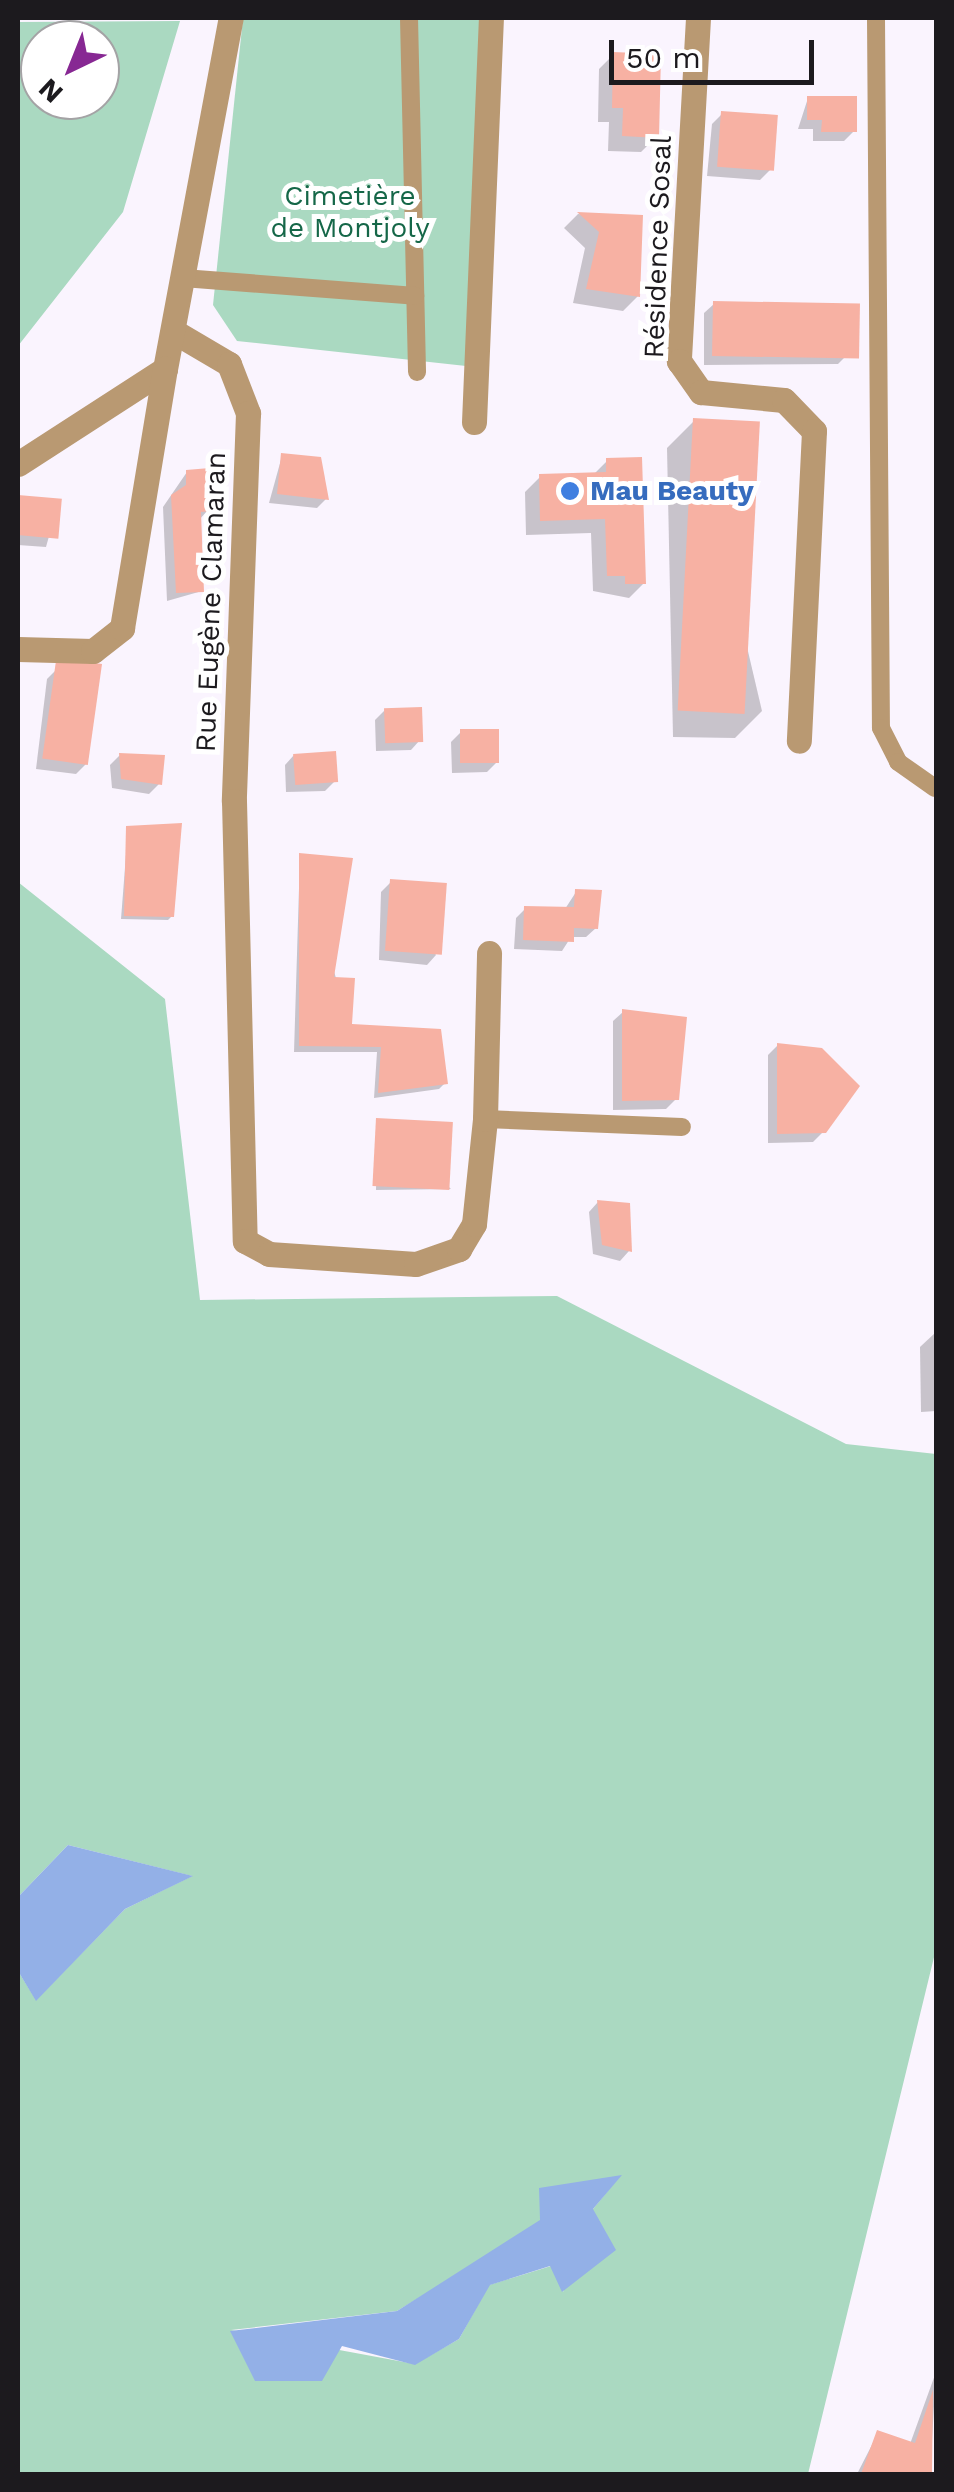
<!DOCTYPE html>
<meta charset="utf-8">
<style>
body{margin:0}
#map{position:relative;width:954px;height:2492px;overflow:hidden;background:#faf4fe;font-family:"Work Sans",sans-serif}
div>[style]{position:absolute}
.green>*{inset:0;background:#aad9c1}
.water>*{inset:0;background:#93b0e7}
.shadow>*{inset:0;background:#0003}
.building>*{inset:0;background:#f7b1a3;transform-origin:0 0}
.lane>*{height:18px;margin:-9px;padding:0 9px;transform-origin:9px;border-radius:9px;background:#b99972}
.street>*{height:25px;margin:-12.5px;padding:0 12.5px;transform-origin:12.5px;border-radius:12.5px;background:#b99972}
.dots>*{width:28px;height:28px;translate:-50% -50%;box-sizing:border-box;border:5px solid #fff;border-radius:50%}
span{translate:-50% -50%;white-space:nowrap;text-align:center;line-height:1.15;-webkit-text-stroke:10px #fff;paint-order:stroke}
.park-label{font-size:28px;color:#156748}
.street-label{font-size:28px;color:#1c1a1e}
.shop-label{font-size:28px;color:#366cbe;font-weight:700}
.left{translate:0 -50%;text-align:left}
.frame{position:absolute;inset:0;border:20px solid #1c1a1e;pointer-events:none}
.north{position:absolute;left:20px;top:20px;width:100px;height:100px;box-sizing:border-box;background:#fff;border:2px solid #a4a3a5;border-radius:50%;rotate:223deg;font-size:28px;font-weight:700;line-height:40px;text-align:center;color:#1c1a1e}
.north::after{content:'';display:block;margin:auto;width:35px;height:45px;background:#872893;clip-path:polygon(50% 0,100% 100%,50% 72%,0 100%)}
.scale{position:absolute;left:609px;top:40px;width:205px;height:45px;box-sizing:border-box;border:5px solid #1c1a1e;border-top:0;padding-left:12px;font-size:30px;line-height:35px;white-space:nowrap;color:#1c1a1e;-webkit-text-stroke:8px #fff;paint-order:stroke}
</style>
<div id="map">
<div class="green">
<i style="clip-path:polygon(243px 18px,489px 18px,466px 366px,237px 341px,213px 305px)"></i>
<i style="clip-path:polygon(evenodd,180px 21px,123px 212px,18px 346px,18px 22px,180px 21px,40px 40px,100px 40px,100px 100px,40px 100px,40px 40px)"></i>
<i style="clip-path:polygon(evenodd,18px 882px,165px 999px,200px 1300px,557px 1296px,846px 1444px,936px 1454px,936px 1949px,808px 2474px,18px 2474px,18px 1971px,36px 2000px,125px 1909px,192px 1876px,68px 1845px,18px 1897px,18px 882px,620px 2176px,593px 2209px,563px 2292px,551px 2266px,489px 2285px,459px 2339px,415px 2364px,231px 2330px,397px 2311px,620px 2176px)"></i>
</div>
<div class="water">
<i style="clip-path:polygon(68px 1845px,193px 1876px,125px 1909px,36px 2001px,18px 1971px,18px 1897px)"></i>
<i style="clip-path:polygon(622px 2175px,593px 2209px,616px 2250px,562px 2292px,550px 2266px,490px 2285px,459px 2339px,415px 2365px,342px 2346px,322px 2381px,255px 2381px,230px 2331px,397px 2311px,540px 2220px,539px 2188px)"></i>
</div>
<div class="shadow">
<i style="clip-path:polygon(614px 54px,656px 137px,641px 152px,608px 151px,609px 122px,598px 122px,599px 69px)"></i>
<i style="clip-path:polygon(808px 98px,854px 131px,844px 141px,813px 141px,813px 129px,798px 129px)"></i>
<i style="clip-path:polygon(722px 114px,770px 170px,760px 180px,707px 176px,712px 124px)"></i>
<i style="clip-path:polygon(578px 214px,641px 218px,638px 296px,623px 311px,573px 303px,585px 248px,564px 228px)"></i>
<i style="clip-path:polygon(714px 304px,848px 354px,838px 364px,704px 365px,704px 313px)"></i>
<i style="clip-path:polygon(694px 421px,762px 711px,735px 738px,673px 737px,667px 448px)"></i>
<i style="clip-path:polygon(282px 456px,326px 499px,317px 508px,269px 503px)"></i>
<i style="clip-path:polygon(607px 461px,644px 583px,629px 598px,593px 591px,591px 533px,526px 535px,525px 492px,540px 477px,593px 475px)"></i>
<i style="clip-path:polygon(187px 472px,208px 510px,199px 520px,202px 591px,167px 601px,163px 507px)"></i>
<i style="clip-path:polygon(18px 497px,59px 501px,46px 547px,18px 545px)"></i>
<i style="clip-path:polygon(57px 669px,86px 764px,76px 774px,36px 769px,47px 679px)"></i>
<i style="clip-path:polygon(385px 710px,420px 740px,411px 750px,376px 751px,375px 720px)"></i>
<i style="clip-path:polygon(461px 732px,497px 762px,487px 772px,452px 773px,451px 742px)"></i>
<i style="clip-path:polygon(120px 755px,159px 784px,149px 794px,112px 788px,110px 765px)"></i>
<i style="clip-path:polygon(294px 755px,335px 781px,325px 791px,286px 792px,285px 765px)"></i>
<i style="clip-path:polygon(128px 829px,172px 916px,168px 920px,121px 919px)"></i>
<i style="clip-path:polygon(300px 855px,350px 1026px,445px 1083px,439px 1089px,374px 1098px,377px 1052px,294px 1052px)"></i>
<i style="clip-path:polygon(391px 882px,436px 955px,427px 965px,379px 960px,381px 892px)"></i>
<i style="clip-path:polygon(576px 892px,596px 928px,586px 937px,571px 937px,562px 951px,514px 949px,516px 918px,526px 908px,565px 909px)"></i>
<i style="clip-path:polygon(623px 1012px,676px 1099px,666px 1109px,613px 1110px,613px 1021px)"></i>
<i style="clip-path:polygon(778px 1045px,824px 1131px,813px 1142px,768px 1143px,768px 1055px)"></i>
<i style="clip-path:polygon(377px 1120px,451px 1189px,376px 1190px)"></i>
<i style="clip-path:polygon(598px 1202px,627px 1205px,629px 1251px,620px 1261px,593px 1254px,589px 1212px)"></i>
<i style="clip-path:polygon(936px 1332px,936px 1411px,921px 1412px,920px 1347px)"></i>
<i style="clip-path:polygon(936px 2372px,930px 2474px,857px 2474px,878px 2433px,910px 2444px)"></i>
</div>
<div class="building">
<i style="clip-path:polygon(613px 52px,661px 54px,659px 138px,622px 136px,623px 108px,612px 108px)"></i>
<i style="clip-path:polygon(807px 96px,857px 96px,857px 132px,821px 132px,822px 120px,807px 120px)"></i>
<i style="left:721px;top:111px;width:57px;height:56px;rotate:4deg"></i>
<i style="clip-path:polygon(577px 212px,643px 215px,640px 297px,586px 289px,599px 232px)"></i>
<i style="left:713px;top:301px;width:147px;height:55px;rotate:1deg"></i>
<i style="left:693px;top:418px;width:67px;height:293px;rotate:3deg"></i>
<i style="clip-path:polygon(281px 453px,321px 457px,329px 500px,277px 494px)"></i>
<i style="clip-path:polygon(642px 457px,646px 584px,625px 584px,625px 576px,607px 576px,605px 519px,540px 521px,539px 474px,606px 472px,606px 458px)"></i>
<i style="clip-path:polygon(210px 468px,211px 511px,201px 512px,204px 592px,176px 593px,171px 495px,186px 485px,186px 470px)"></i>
<i style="left:18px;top:495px;width:44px;height:40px;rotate:5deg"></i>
<i style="left:102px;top:664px;width:102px;height:46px;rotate:98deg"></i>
<i style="left:422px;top:707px;width:35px;height:38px;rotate:88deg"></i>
<i style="left:499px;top:729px;width:34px;height:39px;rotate:90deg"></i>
<i style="left:336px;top:751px;width:31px;height:43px;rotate:86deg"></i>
<i style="clip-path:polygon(119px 753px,165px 755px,162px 785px,121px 779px)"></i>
<i style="clip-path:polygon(182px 823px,174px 917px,124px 916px,126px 826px)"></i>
<i style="clip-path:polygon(299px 853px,353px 858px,334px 977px,355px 978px,352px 1024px,441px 1029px,448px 1084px,378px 1093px,381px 1047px,299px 1046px)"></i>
<i style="left:390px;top:879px;width:57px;height:72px;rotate:4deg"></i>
<i style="clip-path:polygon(575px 889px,602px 890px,598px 929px,574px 928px,574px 942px,523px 940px,524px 906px,574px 907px)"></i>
<i style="clip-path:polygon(622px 1009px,687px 1017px,679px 1100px,622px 1101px)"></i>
<i style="clip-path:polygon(777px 1043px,822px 1048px,860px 1086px,826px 1133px,777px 1134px)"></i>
<i style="left:376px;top:1118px;width:77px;height:68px;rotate:3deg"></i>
<i style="clip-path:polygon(597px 1200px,630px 1203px,632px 1252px,602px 1245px)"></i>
<i style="clip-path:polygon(933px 2390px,932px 2474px,861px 2474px,877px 2430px,915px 2443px)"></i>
</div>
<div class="lane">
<i style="left:409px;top:18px;width:354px;rotate:88.7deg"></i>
<i style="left:876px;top:18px;width:710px;rotate:89.6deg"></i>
<i style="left:881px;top:728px;width:38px;rotate:63deg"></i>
<i style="left:898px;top:762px;width:45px;rotate:35.1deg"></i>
<i style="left:183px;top:278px;width:233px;rotate:4.4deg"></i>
<i style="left:485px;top:1119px;width:197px;rotate:2.3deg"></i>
</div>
<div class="street">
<i style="left:698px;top:18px;width:344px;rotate:93.2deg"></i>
<i style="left:679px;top:361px;width:38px;rotate:55deg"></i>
<i style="left:701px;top:392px;width:83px;rotate:5.5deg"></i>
<i style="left:784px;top:400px;width:43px;rotate:45.9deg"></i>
<i style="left:814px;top:431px;width:310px;rotate:92.8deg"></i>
<i style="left:173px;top:331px;width:65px;rotate:30.5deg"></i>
<i style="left:229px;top:364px;width:53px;rotate:68.8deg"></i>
<i style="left:248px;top:413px;width:388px;rotate:92.1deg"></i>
<i style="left:234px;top:801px;width:440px;rotate:88.6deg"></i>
<i style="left:245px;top:1241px;width:27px;rotate:28deg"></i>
<i style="left:269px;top:1254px;width:147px;rotate:3.9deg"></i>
<i style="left:416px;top:1264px;width:46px;rotate:-19.2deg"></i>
<i style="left:459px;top:1249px;width:29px;rotate:-59deg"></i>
<i style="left:474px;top:1224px;width:106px;rotate:-84deg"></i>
<i style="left:485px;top:1119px;width:166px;rotate:-88.6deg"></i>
<i style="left:474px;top:422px;width:404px;rotate:-87.6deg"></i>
<i style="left:18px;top:464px;width:175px;rotate:-32.9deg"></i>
<i style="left:165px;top:369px;width:357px;rotate:-79.4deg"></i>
<i style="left:18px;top:649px;width:75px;rotate:1.5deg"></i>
<i style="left:93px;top:651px;width:37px;rotate:-38deg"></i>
<i style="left:122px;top:628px;width:263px;rotate:-80.6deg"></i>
</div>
<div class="dots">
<i style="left:570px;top:491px;background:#3f7fe0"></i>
</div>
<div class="park-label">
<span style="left:350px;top:212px">Cimetière<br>de Montjoly</span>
</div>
<div class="street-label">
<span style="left:658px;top:247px;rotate:-88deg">Résidence Sosal</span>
<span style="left:211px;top:602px;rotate:-88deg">Rue Eugène Clamaran</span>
</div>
<div class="shop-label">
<span class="left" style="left:590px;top:491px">Mau Beauty</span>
</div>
<div class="frame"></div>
<div class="north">N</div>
<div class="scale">50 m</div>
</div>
